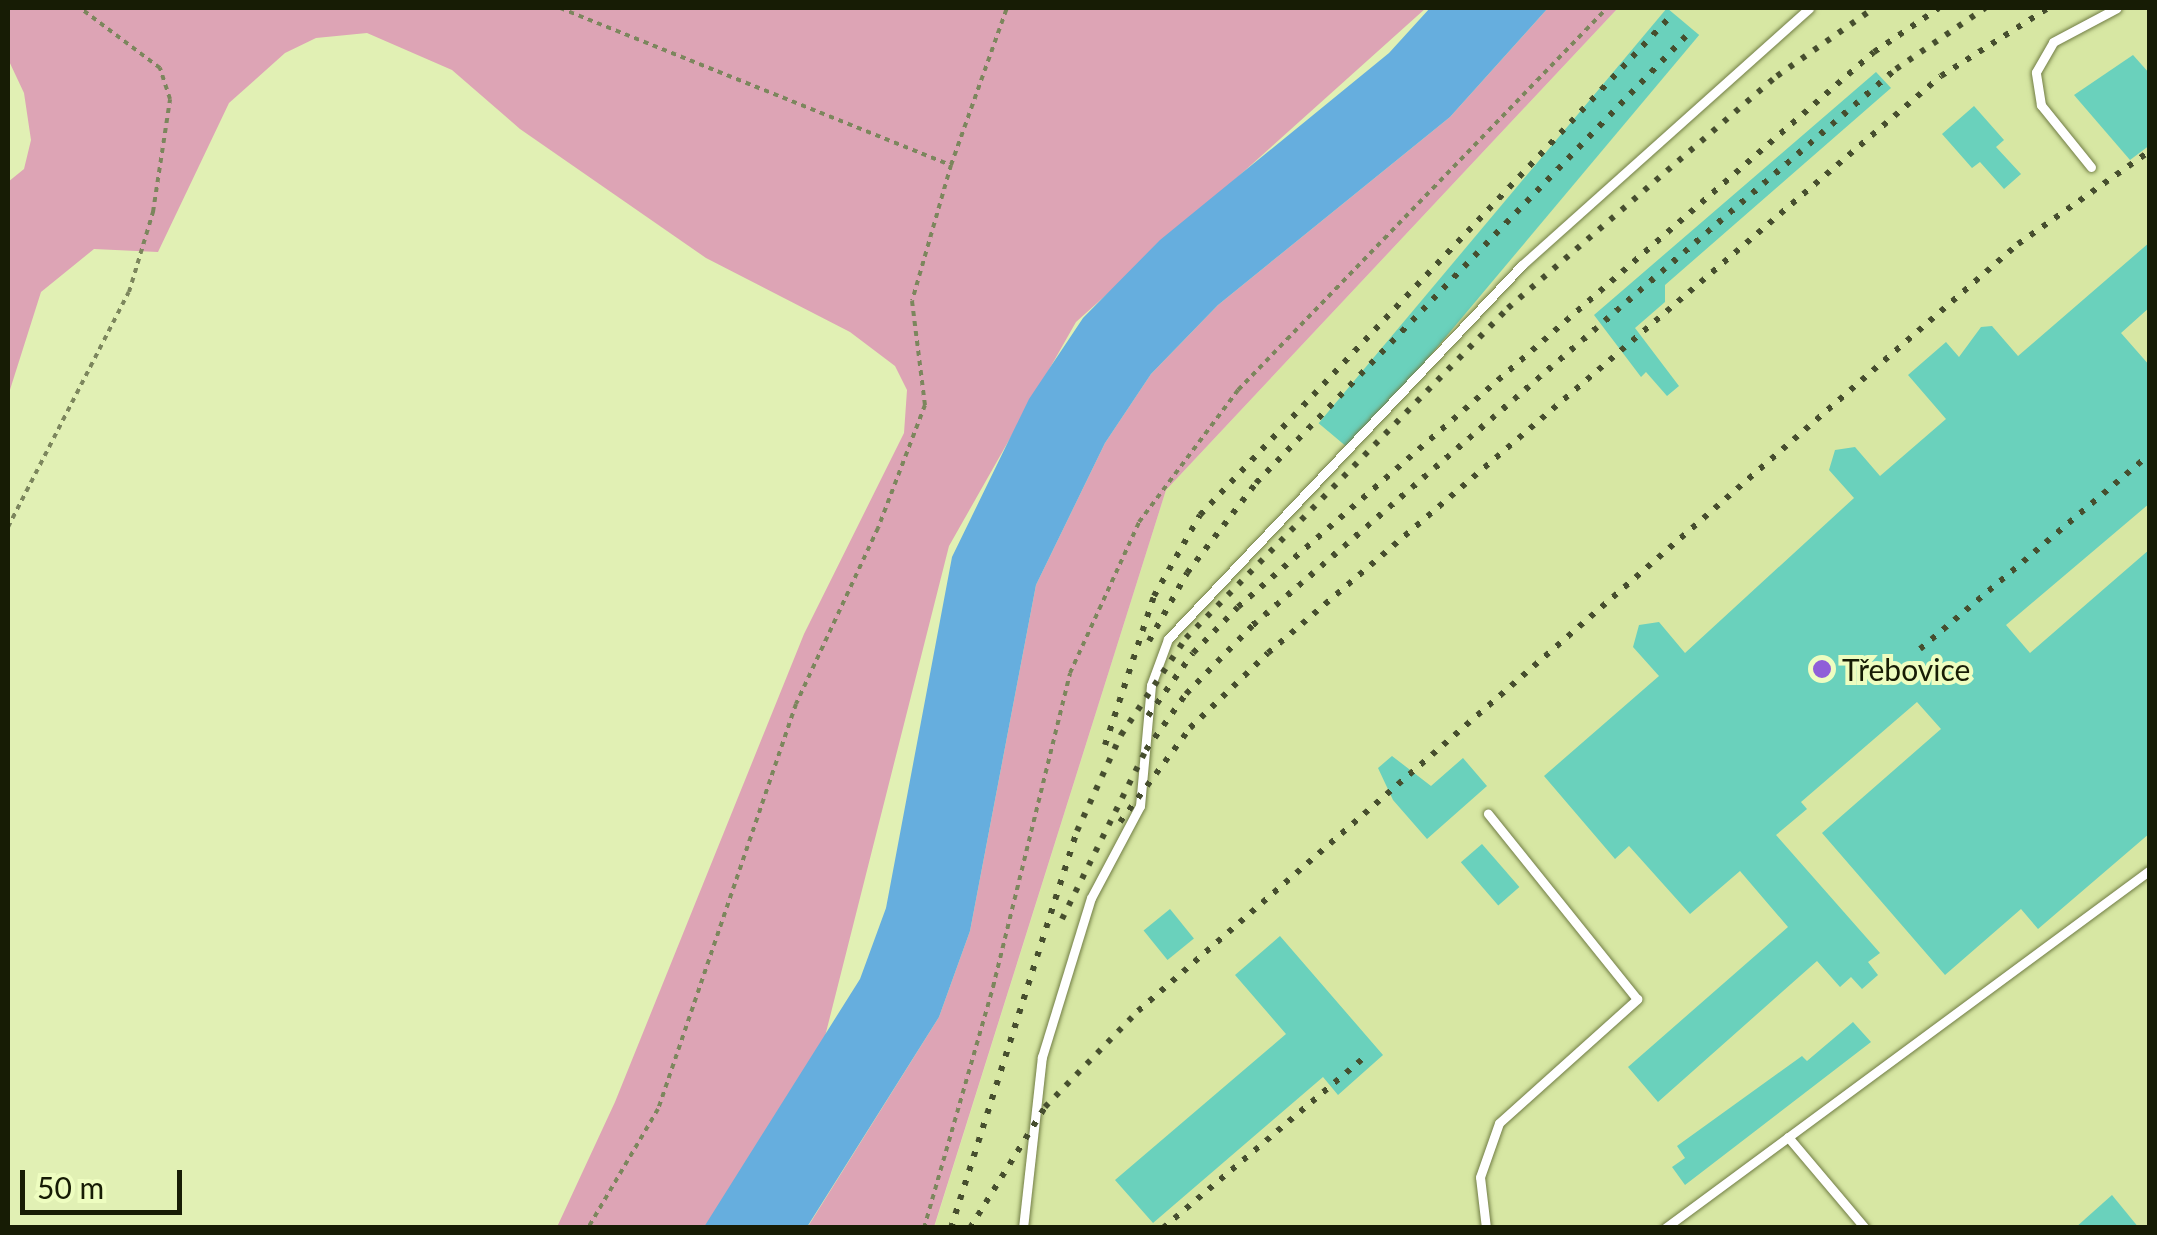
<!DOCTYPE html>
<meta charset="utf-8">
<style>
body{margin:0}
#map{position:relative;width:2157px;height:1235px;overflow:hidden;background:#e1f0b4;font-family:Lato,sans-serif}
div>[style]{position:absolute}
.built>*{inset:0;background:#d7e7a3}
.green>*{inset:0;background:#dda4b5}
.water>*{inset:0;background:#66aede}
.building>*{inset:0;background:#6ad1bc;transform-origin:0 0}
.path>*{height:4px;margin-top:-2px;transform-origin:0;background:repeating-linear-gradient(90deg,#7c865d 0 5px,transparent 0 10px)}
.roads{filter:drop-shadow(0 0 2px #717d45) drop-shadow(0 0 2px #717d45)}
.service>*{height:9px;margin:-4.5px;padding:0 4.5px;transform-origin:4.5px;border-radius:4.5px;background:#fff}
.rail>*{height:6px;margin-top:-3px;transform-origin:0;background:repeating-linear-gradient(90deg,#464e2e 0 5px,transparent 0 15px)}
.dots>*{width:28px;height:28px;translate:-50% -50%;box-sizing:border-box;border:5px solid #eefdc0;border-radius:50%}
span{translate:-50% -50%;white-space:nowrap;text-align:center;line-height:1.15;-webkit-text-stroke:8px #eefdc0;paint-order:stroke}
.poi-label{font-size:30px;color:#171c05}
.left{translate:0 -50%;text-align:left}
.frame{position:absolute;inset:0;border:10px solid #171c05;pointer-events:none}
.scale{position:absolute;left:20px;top:1170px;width:162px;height:45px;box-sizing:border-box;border:5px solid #171c05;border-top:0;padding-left:12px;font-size:30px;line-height:35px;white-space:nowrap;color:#171c05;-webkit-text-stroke:8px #eefdc0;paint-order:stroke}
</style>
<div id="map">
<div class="built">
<i style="clip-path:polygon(1618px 8px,2149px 8px,2149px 1227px,934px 1228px,1166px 490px)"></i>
</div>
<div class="green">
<i style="clip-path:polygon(8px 8px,1426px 8px,1076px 322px,949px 546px,814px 1080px,728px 1227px,557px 1227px,615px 1102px,804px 634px,904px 433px,907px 390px,895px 366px,850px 332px,706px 258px,520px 129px,452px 70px,367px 33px,316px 38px,285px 53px,229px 103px,158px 252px,94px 249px,41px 292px,8px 396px,8px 182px,24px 169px,31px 140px,24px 93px,8px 59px)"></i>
<i style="clip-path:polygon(1548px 8px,1618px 8px,1166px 490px,934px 1227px,807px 1228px,939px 1017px,970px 931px,1036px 585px,1105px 443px,1151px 374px,1218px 305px,1450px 117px)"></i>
</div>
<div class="water">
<i style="clip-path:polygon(1430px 8px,1548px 8px,1450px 117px,1218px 305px,1151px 374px,1105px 443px,1036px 585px,970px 931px,939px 1017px,807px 1227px,704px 1227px,860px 979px,886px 908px,952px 557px,1029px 399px,1083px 318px,1160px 240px,1389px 53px)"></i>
</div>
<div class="building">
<i style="left:1667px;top:8px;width:42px;height:542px;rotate:40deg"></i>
<i style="clip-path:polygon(2133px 55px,2150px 74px,2150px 145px,2130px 160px,2074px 95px)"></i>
<i style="clip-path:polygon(1876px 72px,1891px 88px,1665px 285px,1665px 302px,1635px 328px,1679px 386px,1667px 396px,1646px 372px,1641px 377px,1594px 315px)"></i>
<i style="clip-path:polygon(1974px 106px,2004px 140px,1996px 147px,2021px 174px,2004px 189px,1980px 162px,1972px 168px,1942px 134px)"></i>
<i style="clip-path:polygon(2150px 242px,2150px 307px,2121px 333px,2150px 366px,2150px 503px,2006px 625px,2030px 653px,2150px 549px,2150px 833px,2038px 929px,2021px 909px,1945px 975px,1822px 833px,1941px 729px,1917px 702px,1801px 802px,1807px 809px,1776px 835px,1880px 953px,1868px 962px,1878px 975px,1862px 989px,1851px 977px,1840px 987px,1817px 961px,1658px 1102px,1628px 1067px,1788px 927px,1740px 871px,1690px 914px,1629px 846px,1615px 859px,1544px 776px,1659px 676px,1633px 647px,1639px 625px,1659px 622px,1685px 653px,1854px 498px,1829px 470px,1835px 450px,1855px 447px,1880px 476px,1946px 419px,1908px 375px,1946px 342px,1959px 357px,1981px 327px,1992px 326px,2018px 356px)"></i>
<i style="clip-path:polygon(1392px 756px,1431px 786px,1463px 758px,1487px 786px,1427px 839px,1393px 800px,1378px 768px)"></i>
<i style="left:1482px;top:844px;width:57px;height:28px;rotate:49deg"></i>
<i style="left:1170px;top:909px;width:38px;height:34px;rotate:51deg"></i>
<i style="clip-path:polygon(1280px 936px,1383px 1055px,1338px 1095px,1323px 1077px,1153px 1223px,1115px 1180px,1286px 1034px,1235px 975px)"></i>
<i style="clip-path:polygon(1853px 1022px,1871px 1042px,1685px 1185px,1672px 1167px,1685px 1158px,1677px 1146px,1802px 1056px,1807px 1061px)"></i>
<i style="clip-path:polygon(2112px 1195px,2139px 1228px,2075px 1228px)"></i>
</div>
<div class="path">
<i style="left:560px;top:8px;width:421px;rotate:21.9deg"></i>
<i style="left:951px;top:165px;width:141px;rotate:106deg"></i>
<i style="left:912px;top:301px;width:105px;rotate:82.9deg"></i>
<i style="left:925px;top:405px;width:132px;rotate:110.9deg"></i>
<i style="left:878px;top:528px;width:194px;rotate:115deg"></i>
<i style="left:796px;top:704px;width:428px;rotate:108.8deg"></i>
<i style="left:658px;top:1109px;width:138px;rotate:120.5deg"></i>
<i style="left:951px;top:165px;width:167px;rotate:-70.4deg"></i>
<i style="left:8px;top:527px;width:264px;rotate:-62.8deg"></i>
<i style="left:129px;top:292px;width:84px;rotate:-73.3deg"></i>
<i style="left:153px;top:212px;width:114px;rotate:-81.4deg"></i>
<i style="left:170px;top:99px;width:33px;rotate:-108deg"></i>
<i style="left:160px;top:68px;width:100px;rotate:-143.1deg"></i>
<i style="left:924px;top:1228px;width:251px;rotate:-74deg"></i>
<i style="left:993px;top:987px;width:323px;rotate:-76.2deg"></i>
<i style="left:1070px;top:673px;width:166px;rotate:-65.4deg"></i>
<i style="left:1139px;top:522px;width:165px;rotate:-53.1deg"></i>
<i style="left:1238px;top:390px;width:531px;rotate:-45.99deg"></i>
</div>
<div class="roads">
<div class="service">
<i style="left:2091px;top:167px;width:80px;rotate:-128.9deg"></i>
<i style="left:2041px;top:105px;width:33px;rotate:-99deg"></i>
<i style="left:2036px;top:72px;width:34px;rotate:-60deg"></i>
<i style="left:2053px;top:42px;width:72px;rotate:-28deg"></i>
<i style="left:1788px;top:1137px;width:119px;rotate:49.8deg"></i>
<i style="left:1023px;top:1228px;width:172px;rotate:-83.7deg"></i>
<i style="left:1042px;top:1057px;width:166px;rotate:-72.9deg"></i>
<i style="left:1091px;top:898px;width:104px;rotate:-62deg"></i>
<i style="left:1140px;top:806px;width:121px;rotate:-84.8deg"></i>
<i style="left:1151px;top:685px;width:49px;rotate:-69.7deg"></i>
<i style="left:1168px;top:639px;width:515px;rotate:-46.57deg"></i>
<i style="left:1522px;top:265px;width:385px;rotate:-41.8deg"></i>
<i style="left:1486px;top:1228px;width:51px;rotate:-96.7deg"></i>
<i style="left:1480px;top:1177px;width:57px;rotate:-70.6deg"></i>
<i style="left:1499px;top:1123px;width:186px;rotate:-41.9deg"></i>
<i style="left:1637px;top:999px;width:238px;rotate:-128.8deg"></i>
<i style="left:1665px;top:1228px;width:603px;rotate:-36.43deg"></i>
</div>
</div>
<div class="rail">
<i style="left:1149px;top:641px;width:78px;rotate:-60.8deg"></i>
<i style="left:1187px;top:573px;width:113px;rotate:-52.5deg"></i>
<i style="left:1256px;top:483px;width:620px;rotate:-46.11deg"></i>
<i style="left:1920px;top:649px;width:302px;rotate:-40.3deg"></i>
<i style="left:1148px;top:716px;width:77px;rotate:-54.5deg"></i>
<i style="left:1193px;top:653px;width:64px;rotate:-45.6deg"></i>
<i style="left:1238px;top:607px;width:844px;rotate:-41.11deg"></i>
<i style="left:1874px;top:52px;width:78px;rotate:-34.1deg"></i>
<i style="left:1105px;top:745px;width:157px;rotate:-71.8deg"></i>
<i style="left:1154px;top:596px;width:93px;rotate:-60.4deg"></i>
<i style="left:1200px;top:515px;width:685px;rotate:-46.66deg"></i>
<i style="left:1120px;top:822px;width:117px;rotate:-53.3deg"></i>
<i style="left:1190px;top:728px;width:108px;rotate:-43.9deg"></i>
<i style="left:1268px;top:653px;width:886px;rotate:-40.61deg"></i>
<i style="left:1941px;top:76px;width:127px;rotate:-32.4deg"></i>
<i style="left:1062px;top:919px;width:189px;rotate:-63.6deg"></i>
<i style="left:1146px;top:750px;width:69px;rotate:-54.5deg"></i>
<i style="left:1186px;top:694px;width:96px;rotate:-45.8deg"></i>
<i style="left:1253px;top:625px;width:850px;rotate:-40.85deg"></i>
<i style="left:1896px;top:69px;width:108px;rotate:-34.4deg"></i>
<i style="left:951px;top:1228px;width:417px;rotate:-72.4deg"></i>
<i style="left:1077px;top:831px;width:106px;rotate:-65.4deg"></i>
<i style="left:1121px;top:735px;width:117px;rotate:-56.2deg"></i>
<i style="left:1186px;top:638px;width:461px;rotate:-45.7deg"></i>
<i style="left:1508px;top:308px;width:355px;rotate:-40.8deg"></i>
<i style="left:1777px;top:76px;width:118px;rotate:-35deg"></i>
<i style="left:970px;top:1228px;width:142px;rotate:-58.2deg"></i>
<i style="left:1045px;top:1107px;width:134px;rotate:-45.9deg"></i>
<i style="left:1138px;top:1011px;width:1167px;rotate:-41.08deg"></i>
<i style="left:2018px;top:244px;width:161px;rotate:-35.2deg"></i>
<i style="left:1163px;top:1228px;width:266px;rotate:-40.3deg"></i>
</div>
<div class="dots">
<i style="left:1822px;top:669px;background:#8f5fd8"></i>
</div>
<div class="poi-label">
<span class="left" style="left:1842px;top:669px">Třebovice</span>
</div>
<div class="frame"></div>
<div class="scale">50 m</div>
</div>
